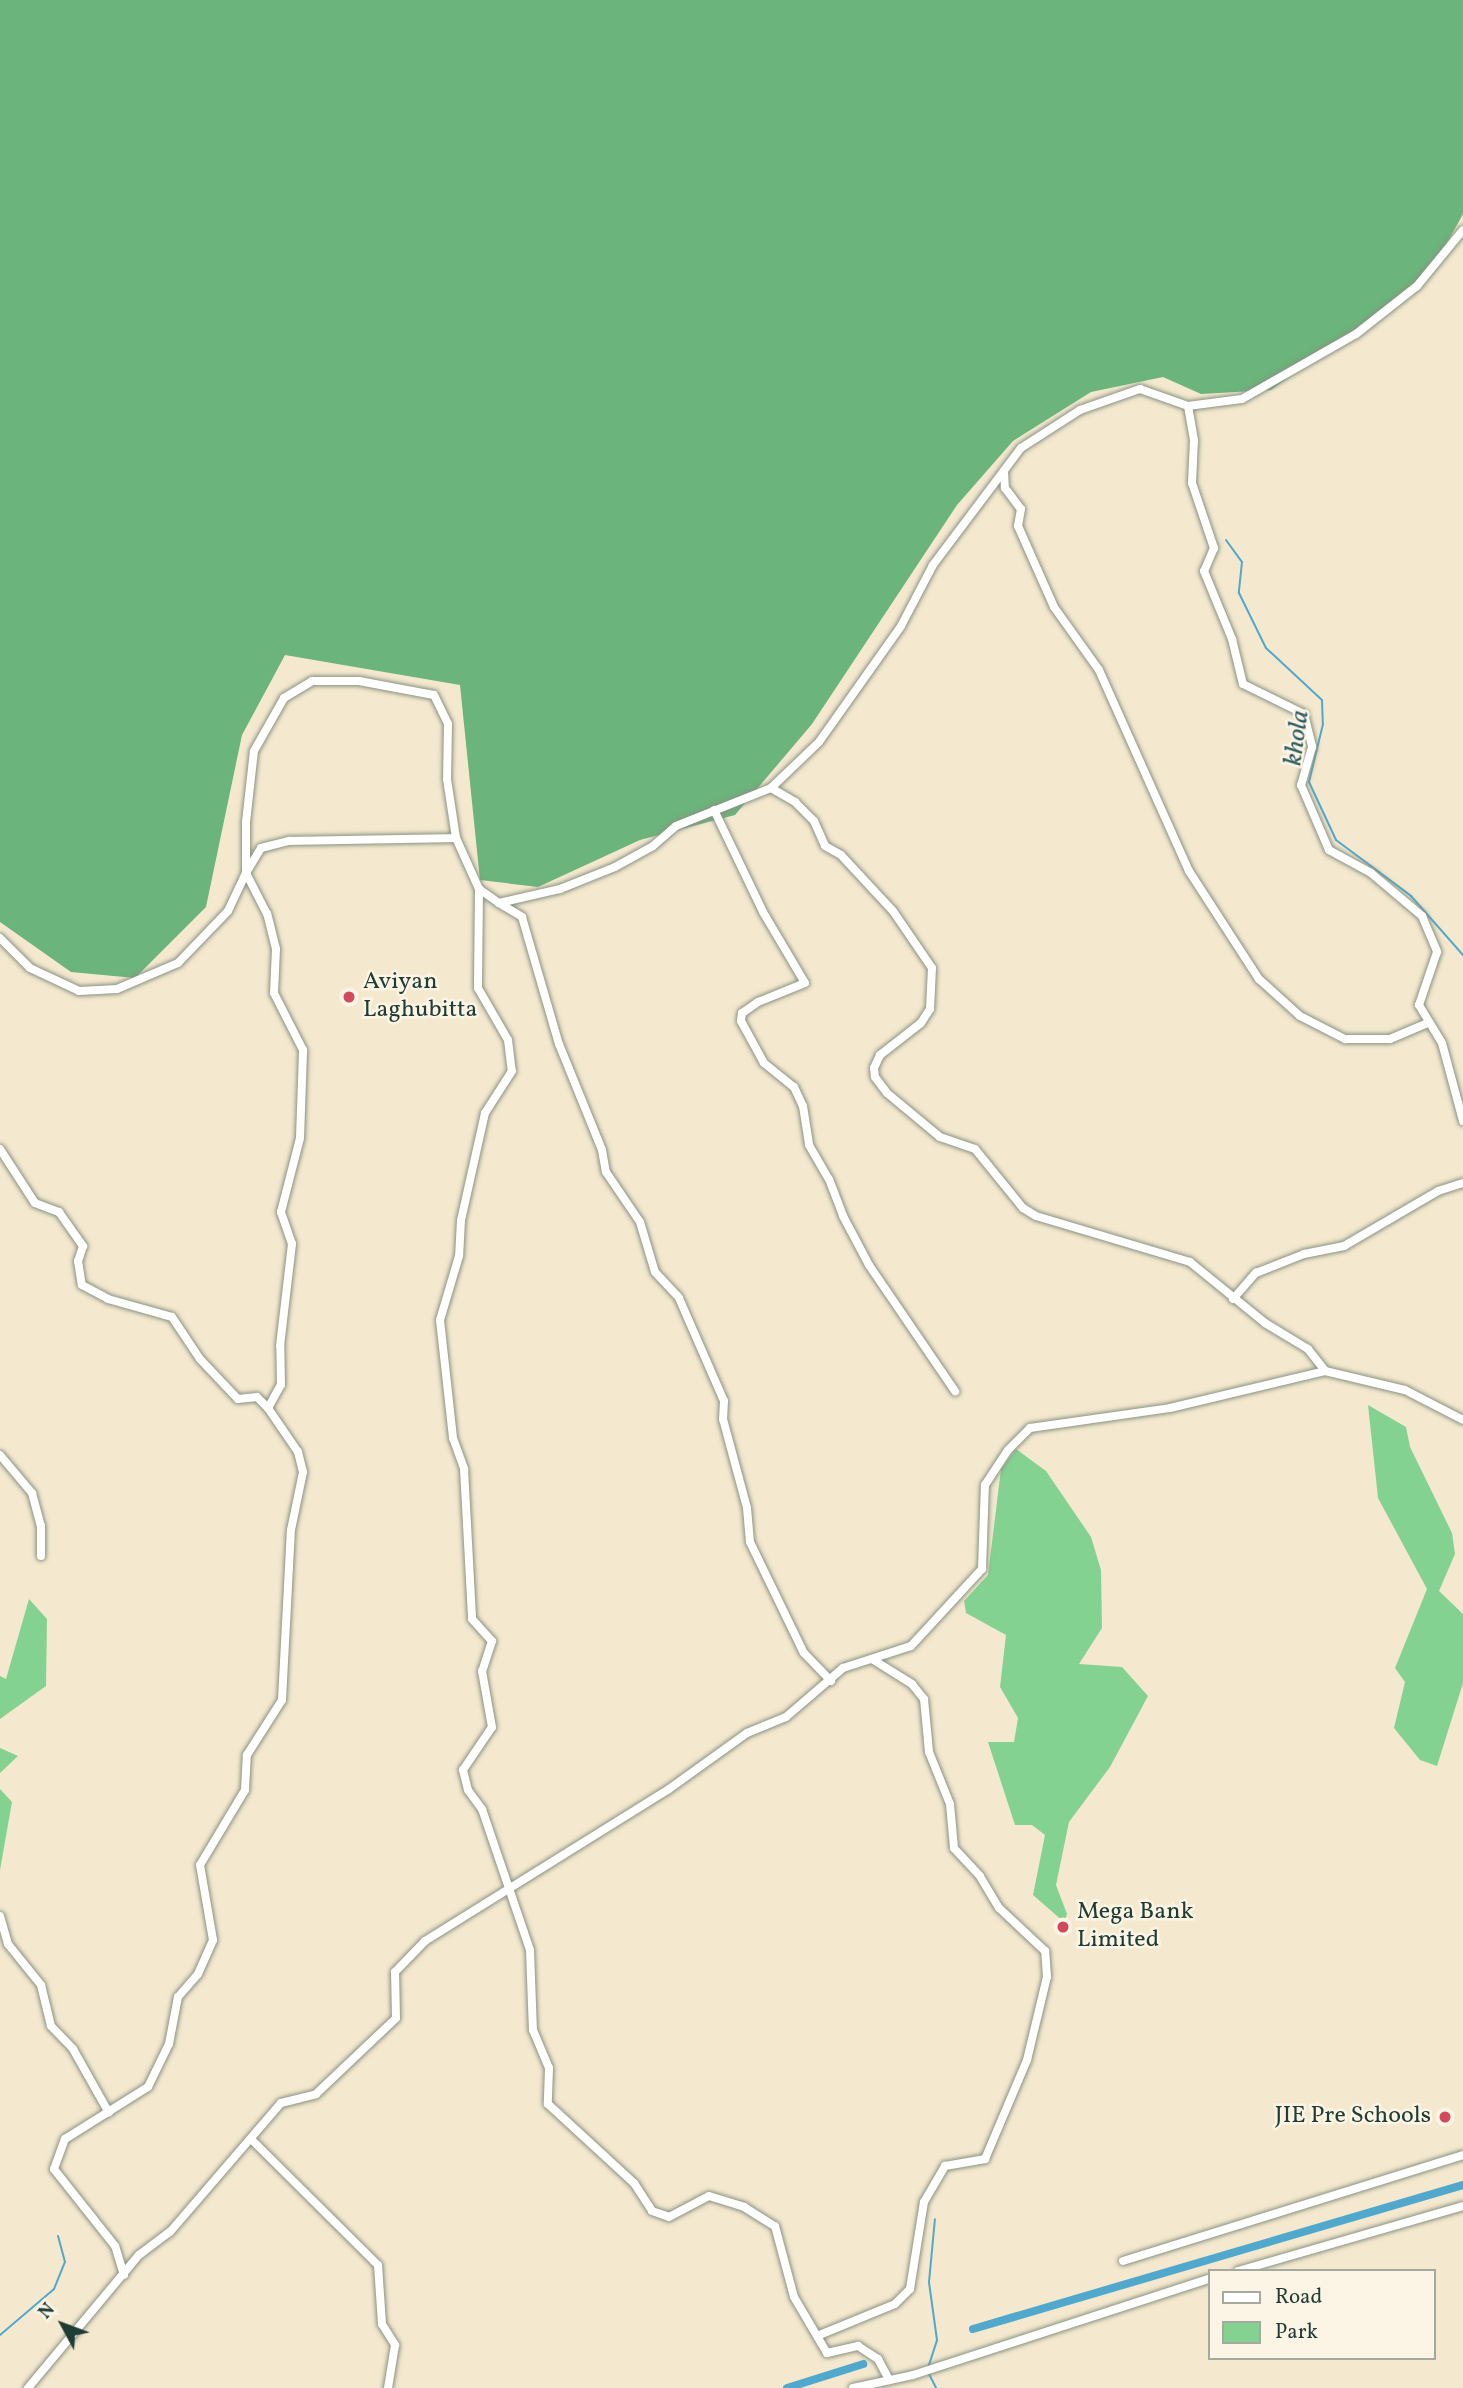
<!DOCTYPE html>
<style>
body{margin:0}
#map{position:relative;width:1463px;height:2388px;overflow:hidden;background:#f4e9cf;font-family:Vollkorn,serif}
div>[style]{position:absolute}
.green>*{inset:0;background:#84d291}
.forest>*{inset:0;background:#6bb47b}
.stream>*{height:2px;margin:-1px;padding:0 1px;transform-origin:1px;border-radius:1px;background:#50a8cd}
.canal>*{height:8px;margin:-4px;padding:0 4px;transform-origin:4px;border-radius:4px;background:#50a8cd}
.roads{filter:drop-shadow(0 0 2px #8a9382) drop-shadow(0 0 2px #8a9382)}
.street>*{height:8px;margin:-4px;padding:0 4px;transform-origin:4px;border-radius:4px;background:#fff}
.dots>*{width:19px;height:19px;translate:-50% -50%;box-sizing:border-box;border:4px solid #fcf5e5;border-radius:50%}
span{translate:-50% -50%;white-space:nowrap;text-align:center;line-height:1.15;-webkit-text-stroke:5px #fcf5e5;paint-order:stroke}
.poi-label{font-size:24px;color:#1f3d34}
.left{translate:0 -50%;text-align:left}
.right{translate:-100% -50%;text-align:right}
.water-label{font-size:26px;color:#2e5d62;font-style:italic}
.legend{position:absolute;left:1208px;top:2269px;width:228px;height:91px;box-sizing:border-box;background:#fcf5e5;border:2px solid #a4ab9e;margin:0;padding:9px 12px;list-style:none;font-size:21px;color:#1f3d34}
.legend li{display:flex;align-items:center;gap:14px;height:35px}
.legend b{width:35px;border:2px solid #a4ab9e}
.north{position:absolute;left:28px;top:2290px;width:70px;height:70px;-webkit-text-stroke:5px #fcf5e5;paint-order:stroke;rotate:311deg;font-size:19px;font-weight:700;line-height:28px;text-align:center;color:#1f3d34}
.north::after{content:'';display:block;margin:auto;width:24px;height:32px;background:#1f3d34;clip-path:polygon(50% 0,100% 100%,50% 72%,0 100%)}
</style>
<div id="map">
<div class="green">
<i style="clip-path:polygon(1368px 1405px,1406px 1427px,1410px 1447px,1452px 1533px,1455px 1554px,1439px 1591px,1463px 1614px,1463px 1683px,1437px 1766px,1420px 1760px,1394px 1728px,1405px 1682px,1395px 1668px,1427px 1589px,1378px 1498px)"></i>
<i style="clip-path:polygon(1016px 1449px,1046px 1471px,1091px 1537px,1101px 1570px,1102px 1628px,1079px 1664px,1122px 1667px,1148px 1696px,1110px 1767px,1069px 1822px,1056px 1885px,1067px 1914px,1064px 1922px,1033px 1895px,1045px 1835px,1032px 1825px,1015px 1825px,988px 1742px,1014px 1742px,1018px 1718px,1000px 1687px,1006px 1635px,966px 1613px,964px 1601px,988px 1575px,1001px 1469px)"></i>
<i style="clip-path:polygon(29px 1599px,47px 1619px,46px 1686px,0 1719px,0 1676px,6px 1679px)"></i>
<i style="clip-path:polygon(0 1748px,18px 1756px,0 1773px)"></i>
<i style="clip-path:polygon(0 1789px,12px 1802px,0 1870px)"></i>
</div>
<div class="forest">
<i style="clip-path:polygon(0 0,1463px 0,1463px 214px,1427px 279px,1271px 390px,1201px 394px,1163px 377px,1091px 392px,1013px 441px,957px 505px,812px 724px,735px 815px,640px 840px,538px 887px,480px 880px,460px 685px,285px 655px,242px 735px,206px 907px,135px 978px,71px 972px,0 922px)"></i>
</div>
<div class="stream">
<i style="left:1226px;top:540px;width:27px;rotate:54deg"></i>
<i style="left:1242px;top:562px;width:31px;rotate:96deg"></i>
<i style="left:1239px;top:593px;width:61px;rotate:63.9deg"></i>
<i style="left:1266px;top:648px;width:76px;rotate:42.9deg"></i>
<i style="left:1322px;top:700px;width:24px;rotate:88deg"></i>
<i style="left:1323px;top:724px;width:60px;rotate:103.6deg"></i>
<i style="left:1309px;top:782px;width:64px;rotate:65deg"></i>
<i style="left:1336px;top:840px;width:94px;rotate:36.7deg"></i>
<i style="left:1411px;top:896px;width:79px;rotate:48.6deg"></i>
<i style="left:0;top:2335px;width:71px;rotate:-40.4deg"></i>
<i style="left:54px;top:2289px;width:29px;rotate:-68deg"></i>
<i style="left:65px;top:2262px;width:27px;rotate:-105deg"></i>
<i style="left:928px;top:2368px;width:29px;rotate:-72deg"></i>
<i style="left:937px;top:2340px;width:59px;rotate:-97.9deg"></i>
<i style="left:929px;top:2282px;width:63px;rotate:-84.6deg"></i>
<i style="left:929px;top:2374px;width:16px;rotate:63deg"></i>
</div>
<div class="canal">
<i style="left:973px;top:2329px;width:511px;rotate:-16.38deg"></i>
<i style="left:787px;top:2388px;width:80px;rotate:-17.5deg"></i>
</div>
<div class="roads">
<div class="street">
<i style="left:1188px;top:406px;width:35px;rotate:80deg"></i>
<i style="left:1194px;top:440px;width:43px;rotate:92.7deg"></i>
<i style="left:1192px;top:483px;width:69px;rotate:71.3deg"></i>
<i style="left:1214px;top:548px;width:25px;rotate:113deg"></i>
<i style="left:1204px;top:571px;width:74px;rotate:67.6deg"></i>
<i style="left:1232px;top:639px;width:46px;rotate:76.3deg"></i>
<i style="left:1243px;top:684px;width:68px;rotate:26.2deg"></i>
<i style="left:1304px;top:714px;width:34px;rotate:76deg"></i>
<i style="left:1312px;top:747px;width:40px;rotate:106deg"></i>
<i style="left:1301px;top:785px;width:71px;rotate:66.7deg"></i>
<i style="left:1329px;top:850px;width:48px;rotate:28.7deg"></i>
<i style="left:1371px;top:873px;width:67px;rotate:40.1deg"></i>
<i style="left:1422px;top:916px;width:39px;rotate:67deg"></i>
<i style="left:1437px;top:952px;width:56px;rotate:108.8deg"></i>
<i style="left:1419px;top:1005px;width:44px;rotate:58.8deg"></i>
<i style="left:1442px;top:1043px;width:81px;rotate:74.9deg"></i>
<i style="left:1004px;top:471px;width:17px;rotate:87deg"></i>
<i style="left:1005px;top:488px;width:26px;rotate:53deg"></i>
<i style="left:1021px;top:509px;width:17px;rotate:100deg"></i>
<i style="left:1018px;top:526px;width:89px;rotate:66deg"></i>
<i style="left:1054px;top:607px;width:77px;rotate:54.5deg"></i>
<i style="left:1099px;top:670px;width:220px;rotate:65.9deg"></i>
<i style="left:1189px;top:871px;width:129px;rotate:57.1deg"></i>
<i style="left:1259px;top:979px;width:55px;rotate:42.1deg"></i>
<i style="left:1300px;top:1016px;width:51px;rotate:27.1deg"></i>
<i style="left:1345px;top:1039px;width:45px"></i>
<i style="left:1390px;top:1039px;width:39px;rotate:-23deg"></i>
<i style="left:771px;top:788px;width:28px;rotate:30deg"></i>
<i style="left:795px;top:802px;width:27px;rotate:45deg"></i>
<i style="left:814px;top:821px;width:27px;rotate:66deg"></i>
<i style="left:825px;top:846px;width:18px;rotate:29deg"></i>
<i style="left:841px;top:855px;width:76px;rotate:47.1deg"></i>
<i style="left:893px;top:911px;width:69px;rotate:55.6deg"></i>
<i style="left:932px;top:968px;width:41px;rotate:92.8deg"></i>
<i style="left:930px;top:1009px;width:17px;rotate:123deg"></i>
<i style="left:921px;top:1023px;width:52px;rotate:142deg"></i>
<i style="left:880px;top:1055px;width:14px;rotate:115deg"></i>
<i style="left:874px;top:1068px;width:9px;rotate:84deg"></i>
<i style="left:875px;top:1077px;width:20px;rotate:53deg"></i>
<i style="left:887px;top:1093px;width:69px;rotate:39.7deg"></i>
<i style="left:940px;top:1137px;width:37px;rotate:19deg"></i>
<i style="left:975px;top:1149px;width:76px;rotate:50.9deg"></i>
<i style="left:1023px;top:1208px;width:15px;rotate:32deg"></i>
<i style="left:1036px;top:1216px;width:161px;rotate:16.6deg"></i>
<i style="left:1190px;top:1262px;width:97px;rotate:39.1deg"></i>
<i style="left:1265px;top:1323px;width:50px;rotate:31.2deg"></i>
<i style="left:1308px;top:1349px;width:28px;rotate:52deg"></i>
<i style="left:714px;top:810px;width:113px;rotate:64.3deg"></i>
<i style="left:763px;top:912px;width:82px;rotate:59.4deg"></i>
<i style="left:805px;top:983px;width:51px;rotate:158deg"></i>
<i style="left:758px;top:1002px;width:19px;rotate:145deg"></i>
<i style="left:742px;top:1013px;width:8px;rotate:97deg"></i>
<i style="left:741px;top:1021px;width:48px;rotate:61.3deg"></i>
<i style="left:764px;top:1063px;width:38px;rotate:39deg"></i>
<i style="left:794px;top:1087px;width:21px;rotate:65deg"></i>
<i style="left:803px;top:1106px;width:39px;rotate:81deg"></i>
<i style="left:809px;top:1145px;width:39px;rotate:60deg"></i>
<i style="left:829px;top:1179px;width:40px;rotate:69deg"></i>
<i style="left:843px;top:1216px;width:55px;rotate:62deg"></i>
<i style="left:869px;top:1265px;width:153px;rotate:55.7deg"></i>
<i style="left:479px;top:889px;width:99px;rotate:90.6deg"></i>
<i style="left:478px;top:988px;width:60px;rotate:60deg"></i>
<i style="left:508px;top:1040px;width:31px;rotate:83deg"></i>
<i style="left:512px;top:1071px;width:50px;rotate:122.7deg"></i>
<i style="left:485px;top:1113px;width:110px;rotate:102.6deg"></i>
<i style="left:461px;top:1220px;width:36px;rotate:93deg"></i>
<i style="left:459px;top:1256px;width:67px;rotate:106.5deg"></i>
<i style="left:440px;top:1320px;width:119px;rotate:83.7deg"></i>
<i style="left:453px;top:1438px;width:33px;rotate:70deg"></i>
<i style="left:464px;top:1469px;width:150px;rotate:86.9deg"></i>
<i style="left:472px;top:1619px;width:30px;rotate:48deg"></i>
<i style="left:492px;top:1641px;width:32px;rotate:108deg"></i>
<i style="left:482px;top:1671px;width:57px;rotate:79.9deg"></i>
<i style="left:492px;top:1727px;width:52px;rotate:124deg"></i>
<i style="left:463px;top:1770px;width:21px;rotate:76deg"></i>
<i style="left:468px;top:1790px;width:24px;rotate:54deg"></i>
<i style="left:482px;top:1809px;width:149px;rotate:71.2deg"></i>
<i style="left:530px;top:1950px;width:80px;rotate:87.9deg"></i>
<i style="left:533px;top:2030px;width:41px;rotate:67.2deg"></i>
<i style="left:549px;top:2068px;width:36px;rotate:92deg"></i>
<i style="left:548px;top:2104px;width:117px;rotate:42.6deg"></i>
<i style="left:634px;top:2183px;width:33px;rotate:57deg"></i>
<i style="left:652px;top:2211px;width:18px;rotate:19deg"></i>
<i style="left:669px;top:2217px;width:45px;rotate:-27.7deg"></i>
<i style="left:709px;top:2196px;width:37px;rotate:17deg"></i>
<i style="left:744px;top:2207px;width:36px;rotate:32deg"></i>
<i style="left:775px;top:2226px;width:73px;rotate:75deg"></i>
<i style="left:794px;top:2297px;width:65px;rotate:59.5deg"></i>
<i style="left:827px;top:2353px;width:32px;rotate:-13deg"></i>
<i style="left:858px;top:2346px;width:24px;rotate:33deg"></i>
<i style="left:878px;top:2359px;width:24px;rotate:62deg"></i>
<i style="left:499px;top:903px;width:27px;rotate:31deg"></i>
<i style="left:522px;top:917px;width:132px;rotate:73.8deg"></i>
<i style="left:559px;top:1044px;width:114px;rotate:67.9deg"></i>
<i style="left:602px;top:1150px;width:22px;rotate:80deg"></i>
<i style="left:606px;top:1172px;width:60px;rotate:55.8deg"></i>
<i style="left:640px;top:1222px;width:52px;rotate:73.3deg"></i>
<i style="left:655px;top:1272px;width:35px;rotate:47deg"></i>
<i style="left:679px;top:1298px;width:112px;rotate:66.4deg"></i>
<i style="left:724px;top:1401px;width:18px;rotate:93deg"></i>
<i style="left:723px;top:1419px;width:92px;rotate:74.9deg"></i>
<i style="left:747px;top:1508px;width:34px;rotate:85deg"></i>
<i style="left:750px;top:1542px;width:123px;rotate:64.1deg"></i>
<i style="left:804px;top:1653px;width:39px;rotate:46deg"></i>
<i style="left:0;top:938px;width:42px;rotate:45deg"></i>
<i style="left:30px;top:968px;width:54px;rotate:25.1deg"></i>
<i style="left:79px;top:991px;width:38px;rotate:-3deg"></i>
<i style="left:117px;top:989px;width:66px;rotate:-23.1deg"></i>
<i style="left:178px;top:963px;width:72px;rotate:-46.1deg"></i>
<i style="left:228px;top:911px;width:42px;rotate:-64.7deg"></i>
<i style="left:246px;top:873px;width:51px;rotate:-90deg"></i>
<i style="left:246px;top:822px;width:71px;rotate:-83.6deg"></i>
<i style="left:254px;top:751px;width:61px;rotate:-60.5deg"></i>
<i style="left:284px;top:698px;width:33px;rotate:-31deg"></i>
<i style="left:312px;top:681px;width:47px"></i>
<i style="left:359px;top:681px;width:76px;rotate:10.6deg"></i>
<i style="left:434px;top:695px;width:32px;rotate:64deg"></i>
<i style="left:448px;top:724px;width:55px;rotate:91deg"></i>
<i style="left:447px;top:779px;width:60px;rotate:81.3deg"></i>
<i style="left:456px;top:838px;width:56px;rotate:65.7deg"></i>
<i style="left:479px;top:889px;width:24px;rotate:35deg"></i>
<i style="left:499px;top:903px;width:63px;rotate:-12.9deg"></i>
<i style="left:560px;top:889px;width:59px;rotate:-21.8deg"></i>
<i style="left:615px;top:867px;width:43px;rotate:-28.9deg"></i>
<i style="left:653px;top:846px;width:30px;rotate:-41deg"></i>
<i style="left:676px;top:826px;width:102px;rotate:-21.8deg"></i>
<i style="left:771px;top:788px;width:66px;rotate:-43.8deg"></i>
<i style="left:819px;top:742px;width:142px;rotate:-54.7deg"></i>
<i style="left:901px;top:626px;width:69px;rotate:-62.3deg"></i>
<i style="left:933px;top:565px;width:146px;rotate:-53.1deg"></i>
<i style="left:1021px;top:448px;width:70px;rotate:-32.8deg"></i>
<i style="left:1080px;top:410px;width:64px;rotate:-19.3deg"></i>
<i style="left:1140px;top:389px;width:51px;rotate:19.5deg"></i>
<i style="left:1188px;top:406px;width:54px;rotate:-7.4deg"></i>
<i style="left:1242px;top:399px;width:131px;rotate:-29.7deg"></i>
<i style="left:1356px;top:334px;width:78px;rotate:-38.2deg"></i>
<i style="left:1417px;top:286px;width:72px;rotate:-50.6deg"></i>
<i style="left:0;top:1149px;width:64px;rotate:57.1deg"></i>
<i style="left:35px;top:1203px;width:26px;rotate:21deg"></i>
<i style="left:59px;top:1212px;width:42px;rotate:54.8deg"></i>
<i style="left:83px;top:1246px;width:16px;rotate:108deg"></i>
<i style="left:78px;top:1261px;width:24px;rotate:81deg"></i>
<i style="left:82px;top:1285px;width:30px;rotate:28deg"></i>
<i style="left:108px;top:1299px;width:66px;rotate:15.7deg"></i>
<i style="left:172px;top:1317px;width:50px;rotate:56.3deg"></i>
<i style="left:200px;top:1359px;width:55px;rotate:46.5deg"></i>
<i style="left:238px;top:1399px;width:19px;rotate:-6deg"></i>
<i style="left:257px;top:1397px;width:16px;rotate:45deg"></i>
<i style="left:1233px;top:1299px;width:35px;rotate:-49deg"></i>
<i style="left:1256px;top:1273px;width:52px;rotate:-21.6deg"></i>
<i style="left:1304px;top:1254px;width:41px;rotate:-11.3deg"></i>
<i style="left:1344px;top:1246px;width:109px;rotate:-30.3deg"></i>
<i style="left:1438px;top:1191px;width:26px;rotate:-18deg"></i>
<i style="left:0;top:1455px;width:50px;rotate:49.9deg"></i>
<i style="left:32px;top:1493px;width:34px;rotate:75deg"></i>
<i style="left:41px;top:1526px;width:30px;rotate:90deg"></i>
<i style="left:0;top:1916px;width:29px;rotate:74deg"></i>
<i style="left:8px;top:1944px;width:53px;rotate:51.2deg"></i>
<i style="left:41px;top:1985px;width:42px;rotate:76.3deg"></i>
<i style="left:51px;top:2026px;width:32px;rotate:46deg"></i>
<i style="left:73px;top:2049px;width:73px;rotate:60.6deg"></i>
<i style="left:252px;top:2140px;width:177px;rotate:44.8deg"></i>
<i style="left:378px;top:2265px;width:59px;rotate:86.1deg"></i>
<i style="left:382px;top:2324px;width:25px;rotate:58deg"></i>
<i style="left:395px;top:2345px;width:44px;rotate:99.2deg"></i>
<i style="left:1123px;top:2261px;width:356px;rotate:-17.3deg"></i>
<i style="left:1238px;top:2271px;width:234px;rotate:-16.1deg"></i>
<i style="left:124px;top:2275px;width:30px;rotate:-107deg"></i>
<i style="left:115px;top:2246px;width:98px;rotate:-128.4deg"></i>
<i style="left:54px;top:2169px;width:32px;rotate:-70deg"></i>
<i style="left:65px;top:2139px;width:98px;rotate:-32.1deg"></i>
<i style="left:148px;top:2087px;width:48px;rotate:-64deg"></i>
<i style="left:169px;top:2044px;width:48px;rotate:-79.2deg"></i>
<i style="left:178px;top:1997px;width:30px;rotate:-49deg"></i>
<i style="left:198px;top:1974px;width:37px;rotate:-66deg"></i>
<i style="left:213px;top:1940px;width:76px;rotate:-99.8deg"></i>
<i style="left:200px;top:1865px;width:87px;rotate:-59deg"></i>
<i style="left:245px;top:1790px;width:35px;rotate:-87deg"></i>
<i style="left:247px;top:1755px;width:65px;rotate:-57.5deg"></i>
<i style="left:282px;top:1700px;width:170px;rotate:-87deg"></i>
<i style="left:291px;top:1530px;width:59px;rotate:-78.3deg"></i>
<i style="left:303px;top:1472px;width:21px;rotate:-104deg"></i>
<i style="left:298px;top:1452px;width:53px;rotate:-124.3deg"></i>
<i style="left:268px;top:1408px;width:26px;rotate:-61deg"></i>
<i style="left:281px;top:1385px;width:39px;rotate:-91deg"></i>
<i style="left:280px;top:1346px;width:103px;rotate:-83.3deg"></i>
<i style="left:292px;top:1244px;width:34px;rotate:-109deg"></i>
<i style="left:281px;top:1212px;width:76px;rotate:-75.6deg"></i>
<i style="left:300px;top:1138px;width:88px;rotate:-88deg"></i>
<i style="left:303px;top:1050px;width:64px;rotate:-117deg"></i>
<i style="left:274px;top:993px;width:44px;rotate:-87.4deg"></i>
<i style="left:276px;top:949px;width:36px;rotate:-104deg"></i>
<i style="left:267px;top:914px;width:46px;rotate:-117.1deg"></i>
<i style="left:246px;top:873px;width:29px;rotate:-59deg"></i>
<i style="left:261px;top:848px;width:30px;rotate:-14deg"></i>
<i style="left:290px;top:841px;width:166px;rotate:-1deg"></i>
<i style="left:817px;top:2336px;width:84px;rotate:-22.3deg"></i>
<i style="left:895px;top:2304px;width:21px;rotate:-45deg"></i>
<i style="left:910px;top:2289px;width:88px;rotate:-80.9deg"></i>
<i style="left:924px;top:2202px;width:42px;rotate:-59.7deg"></i>
<i style="left:945px;top:2166px;width:41px;rotate:-9.9deg"></i>
<i style="left:985px;top:2159px;width:108px;rotate:-67deg"></i>
<i style="left:1027px;top:2060px;width:85px;rotate:-76.5deg"></i>
<i style="left:1047px;top:1977px;width:26px;rotate:-94deg"></i>
<i style="left:1045px;top:1951px;width:63px;rotate:-136.9deg"></i>
<i style="left:999px;top:1908px;width:37px;rotate:-121deg"></i>
<i style="left:980px;top:1876px;width:38px;rotate:-133deg"></i>
<i style="left:954px;top:1848px;width:44px;rotate:-95.2deg"></i>
<i style="left:950px;top:1804px;width:56px;rotate:-112deg"></i>
<i style="left:929px;top:1752px;width:53px;rotate:-95.4deg"></i>
<i style="left:924px;top:1699px;width:19px;rotate:-129deg"></i>
<i style="left:912px;top:1684px;width:47px;rotate:-148deg"></i>
<i style="left:28px;top:2388px;width:173px;rotate:-50.2deg"></i>
<i style="left:139px;top:2255px;width:39px;rotate:-37deg"></i>
<i style="left:170px;top:2232px;width:170px;rotate:-49.3deg"></i>
<i style="left:281px;top:2103px;width:36px;rotate:-14deg"></i>
<i style="left:316px;top:2094px;width:110px;rotate:-43.5deg"></i>
<i style="left:396px;top:2018px;width:46px;rotate:-91.2deg"></i>
<i style="left:395px;top:1972px;width:43px;rotate:-45.9deg"></i>
<i style="left:425px;top:1941px;width:287px;rotate:-31.9deg"></i>
<i style="left:669px;top:1789px;width:96px;rotate:-35.7deg"></i>
<i style="left:747px;top:1733px;width:42px;rotate:-22.3deg"></i>
<i style="left:786px;top:1717px;width:75px;rotate:-40.7deg"></i>
<i style="left:843px;top:1668px;width:71px;rotate:-17.9deg"></i>
<i style="left:911px;top:1646px;width:105px;rotate:-47.3deg"></i>
<i style="left:982px;top:1569px;width:84px;rotate:-88deg"></i>
<i style="left:985px;top:1485px;width:42px;rotate:-56.7deg"></i>
<i style="left:1008px;top:1450px;width:31px;rotate:-45deg"></i>
<i style="left:1030px;top:1428px;width:141px;rotate:-8.1deg"></i>
<i style="left:1170px;top:1408px;width:159px;rotate:-13.4deg"></i>
<i style="left:1325px;top:1371px;width:82px;rotate:13.4deg"></i>
<i style="left:1405px;top:1390px;width:65px;rotate:27.3deg"></i>
<i style="left:853px;top:2388px;width:61px;rotate:-12.2deg"></i>
<i style="left:913px;top:2375px;width:311px;rotate:-18deg"></i>
</div>
</div>
<div class="dots">
<i style="left:349px;top:997px;background:#d1495b"></i>
<i style="left:1063px;top:1927px;background:#d1495b"></i>
<i style="left:1445px;top:2117px;background:#d1495b"></i>
</div>
<div class="poi-label">
<span class="left" style="left:363px;top:997px">Aviyan<br>Laghubitta</span>
<span class="left" style="left:1077px;top:1927px">Mega Bank<br>Limited</span>
<span class="right" style="left:1431px;top:2117px">JIE Pre Schools</span>
</div>
<div class="water-label">
<span style="left:1298px;top:738px;rotate:-82deg">khola</span>
</div>
<ul class="legend">
<li><b style="height:9px;background:#fff"></b>Road</li>
<li><b style="height:19px;background:#84d291"></b>Park</li>
</ul>
<div class="north">N</div>
</div>
